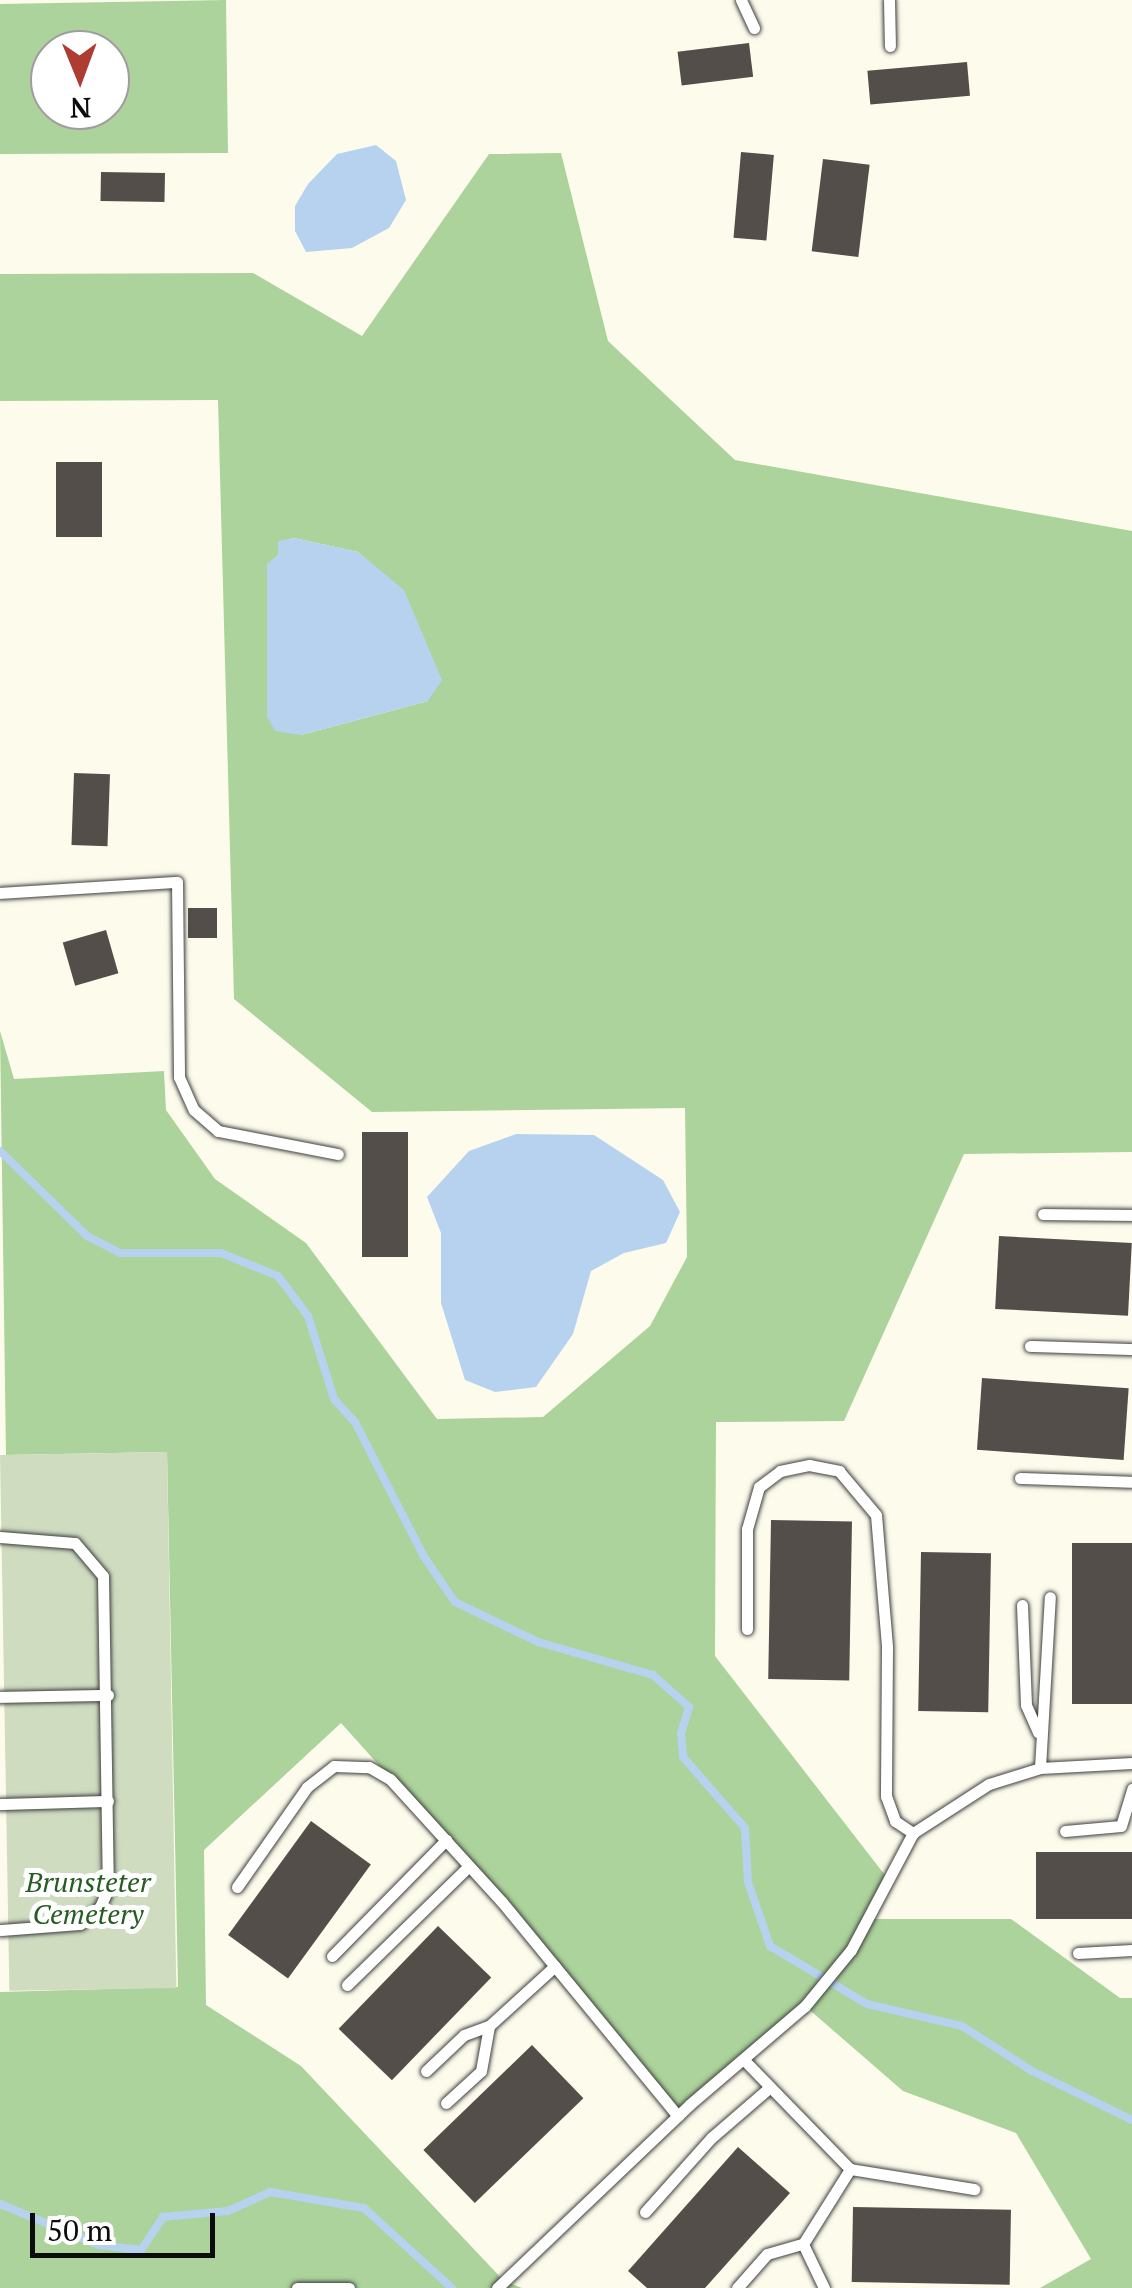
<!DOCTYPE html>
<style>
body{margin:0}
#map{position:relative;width:1132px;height:2288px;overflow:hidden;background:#fdfcec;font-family:"PT Serif",serif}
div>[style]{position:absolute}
.forest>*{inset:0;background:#acd39b}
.cemetery>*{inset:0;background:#cfdcc0;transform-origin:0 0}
.water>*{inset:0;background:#b6d2ef}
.stream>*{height:8px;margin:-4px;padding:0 4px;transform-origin:4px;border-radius:4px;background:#b6d2ef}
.building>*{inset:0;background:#534e49;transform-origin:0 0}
.roads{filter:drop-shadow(0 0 2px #3f3f3f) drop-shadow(0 0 2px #3f3f3f)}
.lane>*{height:11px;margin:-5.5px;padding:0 5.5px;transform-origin:5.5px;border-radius:5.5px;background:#fff}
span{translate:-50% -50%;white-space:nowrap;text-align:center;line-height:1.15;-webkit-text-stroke:10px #fff;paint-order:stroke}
.park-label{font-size:28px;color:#275c23;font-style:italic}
.north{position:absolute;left:30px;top:30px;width:100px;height:100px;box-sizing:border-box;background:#fff;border:2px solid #9e9e9e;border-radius:50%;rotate:179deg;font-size:28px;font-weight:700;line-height:40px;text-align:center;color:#0c0c0c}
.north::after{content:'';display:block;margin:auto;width:35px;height:45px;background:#ad3d32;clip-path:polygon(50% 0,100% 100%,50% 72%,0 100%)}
.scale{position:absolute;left:30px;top:2213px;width:185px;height:45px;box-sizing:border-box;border:5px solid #0c0c0c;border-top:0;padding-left:12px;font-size:30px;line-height:35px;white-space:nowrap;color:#0c0c0c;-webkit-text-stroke:8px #fff;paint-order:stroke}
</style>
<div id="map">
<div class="forest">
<i style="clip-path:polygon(evenodd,226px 0,228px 153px,0 154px,0 4px,226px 0,50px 50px,110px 50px,110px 110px,50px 110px,50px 50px)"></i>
<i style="clip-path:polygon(evenodd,561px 153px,608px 341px,735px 460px,1132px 531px,1132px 1152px,964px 1154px,844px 1421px,716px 1422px,715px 1656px,888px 1879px,868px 1919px,1011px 1919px,1120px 1998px,1132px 1998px,1132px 2288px,1040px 2288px,1091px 2259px,1016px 2133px,903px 2091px,805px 2006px,678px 2116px,502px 1902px,341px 1723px,204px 1850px,206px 2005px,301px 2066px,504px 2281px,522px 2288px,0 2288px,0 1992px,178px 1987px,167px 1452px,6px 1455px,0 1031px,14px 1079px,164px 1071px,166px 1110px,215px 1179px,306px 1243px,437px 1419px,543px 1417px,650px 1326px,687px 1257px,685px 1108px,372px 1112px,234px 999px,218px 400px,0 401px,0 274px,253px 273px,362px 336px,489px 154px,561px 153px,294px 538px,358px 552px,376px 568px,428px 701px,301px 735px,267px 717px,267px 565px,278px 555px,278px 542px,294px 538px)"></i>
</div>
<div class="cemetery">
<i style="left:167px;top:1452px;width:536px;height:167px;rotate:89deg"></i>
</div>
<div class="water">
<i style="clip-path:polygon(376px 145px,396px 161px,406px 200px,389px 228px,352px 248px,306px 252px,295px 231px,295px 206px,308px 184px,337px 154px)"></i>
<i style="clip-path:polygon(294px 538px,358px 552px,404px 590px,442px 680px,428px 701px,301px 735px,275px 731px,267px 717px,267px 564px,278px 555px,278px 541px)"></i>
<i style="clip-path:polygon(516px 1134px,594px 1135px,663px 1180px,680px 1212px,666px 1243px,624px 1253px,591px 1271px,573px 1334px,536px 1387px,495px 1392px,465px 1380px,441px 1303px,441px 1233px,427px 1197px,469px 1151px)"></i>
</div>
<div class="stream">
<i style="left:0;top:1151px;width:122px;rotate:44.3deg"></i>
<i style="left:87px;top:1236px;width:37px;rotate:27deg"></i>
<i style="left:120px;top:1253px;width:101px"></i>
<i style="left:221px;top:1253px;width:61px;rotate:22deg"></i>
<i style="left:278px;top:1276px;width:50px;rotate:53.1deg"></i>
<i style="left:308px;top:1316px;width:87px;rotate:72.6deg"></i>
<i style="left:334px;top:1399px;width:31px;rotate:48deg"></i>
<i style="left:355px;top:1422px;width:149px;rotate:62.9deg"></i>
<i style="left:423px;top:1555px;width:57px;rotate:55.8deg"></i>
<i style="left:455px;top:1602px;width:92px;rotate:25.7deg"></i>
<i style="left:538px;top:1642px;width:120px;rotate:16deg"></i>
<i style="left:653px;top:1675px;width:48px;rotate:41.6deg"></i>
<i style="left:689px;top:1707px;width:27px;rotate:107deg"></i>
<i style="left:681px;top:1733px;width:24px;rotate:85deg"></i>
<i style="left:683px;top:1757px;width:94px;rotate:48.9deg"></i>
<i style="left:745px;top:1828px;width:54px;rotate:86.8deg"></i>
<i style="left:748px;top:1882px;width:68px;rotate:71deg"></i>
<i style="left:770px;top:1946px;width:113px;rotate:30.9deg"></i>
<i style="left:867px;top:2004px;width:98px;rotate:13deg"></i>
<i style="left:962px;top:2026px;width:83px;rotate:32.7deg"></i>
<i style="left:1032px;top:2071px;width:111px;rotate:26.1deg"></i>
<i style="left:0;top:2204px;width:107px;rotate:22.5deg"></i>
<i style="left:99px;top:2245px;width:42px;rotate:6.8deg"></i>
<i style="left:141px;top:2250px;width:40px;rotate:-56deg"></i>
<i style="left:163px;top:2217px;width:65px;rotate:-5.3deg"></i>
<i style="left:228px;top:2211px;width:46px;rotate:-24.3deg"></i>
<i style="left:270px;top:2192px;width:95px;rotate:9.7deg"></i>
<i style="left:364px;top:2208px;width:119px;rotate:42.3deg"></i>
</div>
<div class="building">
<i style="left:749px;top:43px;width:34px;height:72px;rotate:83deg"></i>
<i style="left:967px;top:62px;width:34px;height:100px;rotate:85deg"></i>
<i style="left:741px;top:152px;width:33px;height:86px;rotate:5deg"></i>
<i style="left:823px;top:159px;width:47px;height:93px;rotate:7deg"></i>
<i style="left:101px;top:172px;width:64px;height:29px;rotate:1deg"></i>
<i style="left:56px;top:462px;width:46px;height:75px"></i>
<i style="left:74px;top:773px;width:36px;height:72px;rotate:2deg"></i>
<i style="left:188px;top:908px;width:29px;height:30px"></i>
<i style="left:106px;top:930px;width:45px;height:45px;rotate:74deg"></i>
<i style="left:362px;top:1132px;width:46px;height:125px"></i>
<i style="left:999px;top:1236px;width:133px;height:73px;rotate:3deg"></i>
<i style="left:982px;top:1378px;width:147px;height:72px;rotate:4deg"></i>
<i style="left:771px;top:1520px;width:81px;height:159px;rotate:1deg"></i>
<i style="left:1132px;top:1543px;width:161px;height:60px;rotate:90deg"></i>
<i style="left:921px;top:1552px;width:70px;height:159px;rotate:1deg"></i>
<i style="left:311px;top:1821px;width:74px;height:141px;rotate:36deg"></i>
<i style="left:1132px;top:1852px;width:67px;height:96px;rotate:90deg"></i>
<i style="left:438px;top:1926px;width:74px;height:143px;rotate:44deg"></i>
<i style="left:532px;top:2045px;width:74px;height:151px;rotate:46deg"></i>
<i style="clip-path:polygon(738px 2147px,790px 2193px,705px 2288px,647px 2288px,628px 2271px)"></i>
<i style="left:853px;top:2207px;width:158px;height:75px;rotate:1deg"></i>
</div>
<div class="roads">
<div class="lane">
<i style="left:741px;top:0;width:31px;rotate:65deg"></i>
<i style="left:889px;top:0;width:46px;rotate:88.8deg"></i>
<i style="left:0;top:893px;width:177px;rotate:-3.6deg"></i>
<i style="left:177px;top:882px;width:195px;rotate:89.4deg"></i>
<i style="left:179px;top:1077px;width:36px;rotate:66deg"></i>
<i style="left:194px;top:1110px;width:32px;rotate:41deg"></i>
<i style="left:218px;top:1131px;width:122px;rotate:10.9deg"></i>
<i style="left:1043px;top:1214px;width:89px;rotate:0.6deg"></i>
<i style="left:1030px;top:1346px;width:102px;rotate:1.7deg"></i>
<i style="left:1020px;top:1478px;width:112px;rotate:2deg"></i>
<i style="left:0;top:1537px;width:75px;rotate:4.6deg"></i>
<i style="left:75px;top:1543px;width:43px;rotate:49.7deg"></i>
<i style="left:103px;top:1576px;width:313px;rotate:89.1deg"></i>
<i style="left:108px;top:1889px;width:20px;rotate:114deg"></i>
<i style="left:100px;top:1907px;width:26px;rotate:140deg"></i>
<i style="left:80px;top:1924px;width:80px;rotate:175.7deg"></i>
<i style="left:1022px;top:1605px;width:100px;rotate:87.7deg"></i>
<i style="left:1026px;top:1705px;width:30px;rotate:66deg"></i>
<i style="left:747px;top:1629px;width:100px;rotate:-90deg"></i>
<i style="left:747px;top:1529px;width:44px;rotate:-74.1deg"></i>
<i style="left:759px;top:1487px;width:26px;rotate:-37deg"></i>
<i style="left:780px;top:1471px;width:30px;rotate:-12deg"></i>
<i style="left:809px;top:1465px;width:31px;rotate:11deg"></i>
<i style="left:839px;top:1471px;width:57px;rotate:49.9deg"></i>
<i style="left:876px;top:1515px;width:132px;rotate:85.2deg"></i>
<i style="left:887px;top:1647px;width:149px;rotate:90.4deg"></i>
<i style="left:886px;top:1796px;width:27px;rotate:70deg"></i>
<i style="left:895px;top:1821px;width:22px;rotate:34deg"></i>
<i style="left:0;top:1697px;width:108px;rotate:-1.1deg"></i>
<i style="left:1040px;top:1768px;width:171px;rotate:-86.7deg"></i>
<i style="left:0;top:1804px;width:108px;rotate:-1.6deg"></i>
<i style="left:1065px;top:1831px;width:56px;rotate:-5.1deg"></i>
<i style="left:1121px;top:1826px;width:39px;rotate:-73deg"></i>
<i style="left:237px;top:1887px;width:122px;rotate:-55deg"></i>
<i style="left:307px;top:1787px;width:34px;rotate:-38deg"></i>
<i style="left:334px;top:1766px;width:35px;rotate:2deg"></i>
<i style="left:369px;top:1767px;width:24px;rotate:30deg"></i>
<i style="left:390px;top:1779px;width:166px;rotate:47.7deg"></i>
<i style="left:502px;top:1902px;width:277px;rotate:50.6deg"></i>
<i style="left:1078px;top:1953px;width:54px;rotate:-3.2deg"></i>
<i style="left:332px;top:1956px;width:163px;rotate:-45.5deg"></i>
<i style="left:347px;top:1985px;width:170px;rotate:-44.3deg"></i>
<i style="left:426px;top:2071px;width:52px;rotate:-43.5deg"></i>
<i style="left:464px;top:2035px;width:27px;rotate:-20deg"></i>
<i style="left:446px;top:2103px;width:47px;rotate:-42.4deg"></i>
<i style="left:481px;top:2071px;width:46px;rotate:-79.9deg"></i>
<i style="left:489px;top:2026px;width:89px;rotate:-42.3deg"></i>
<i style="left:850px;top:2169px;width:126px;rotate:9.2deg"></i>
<i style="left:645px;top:2212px;width:99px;rotate:-48.3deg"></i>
<i style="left:711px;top:2138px;width:78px;rotate:-40.8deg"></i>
<i style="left:803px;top:2244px;width:49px;rotate:64.5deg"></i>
<i style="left:297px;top:2288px;width:52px"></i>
<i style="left:497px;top:2288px;width:265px;rotate:-43.6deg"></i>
<i style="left:689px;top:2105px;width:153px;rotate:-40.5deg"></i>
<i style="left:805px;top:2006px;width:72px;rotate:-50.6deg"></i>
<i style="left:851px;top:1950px;width:132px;rotate:-62.1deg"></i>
<i style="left:913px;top:1833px;width:90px;rotate:-32.8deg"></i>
<i style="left:989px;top:1784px;width:53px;rotate:-17.4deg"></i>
<i style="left:1040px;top:1768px;width:92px;rotate:-3.1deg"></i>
<i style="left:737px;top:2288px;width:45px;rotate:-48.6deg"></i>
<i style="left:767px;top:2254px;width:37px;rotate:-16deg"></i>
<i style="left:803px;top:2244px;width:89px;rotate:-57.9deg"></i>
<i style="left:850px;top:2169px;width:152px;rotate:-134.2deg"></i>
</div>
</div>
<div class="park-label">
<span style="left:88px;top:1898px">Brunsteter<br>Cemetery</span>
</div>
<div class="north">N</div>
<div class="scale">50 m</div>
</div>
